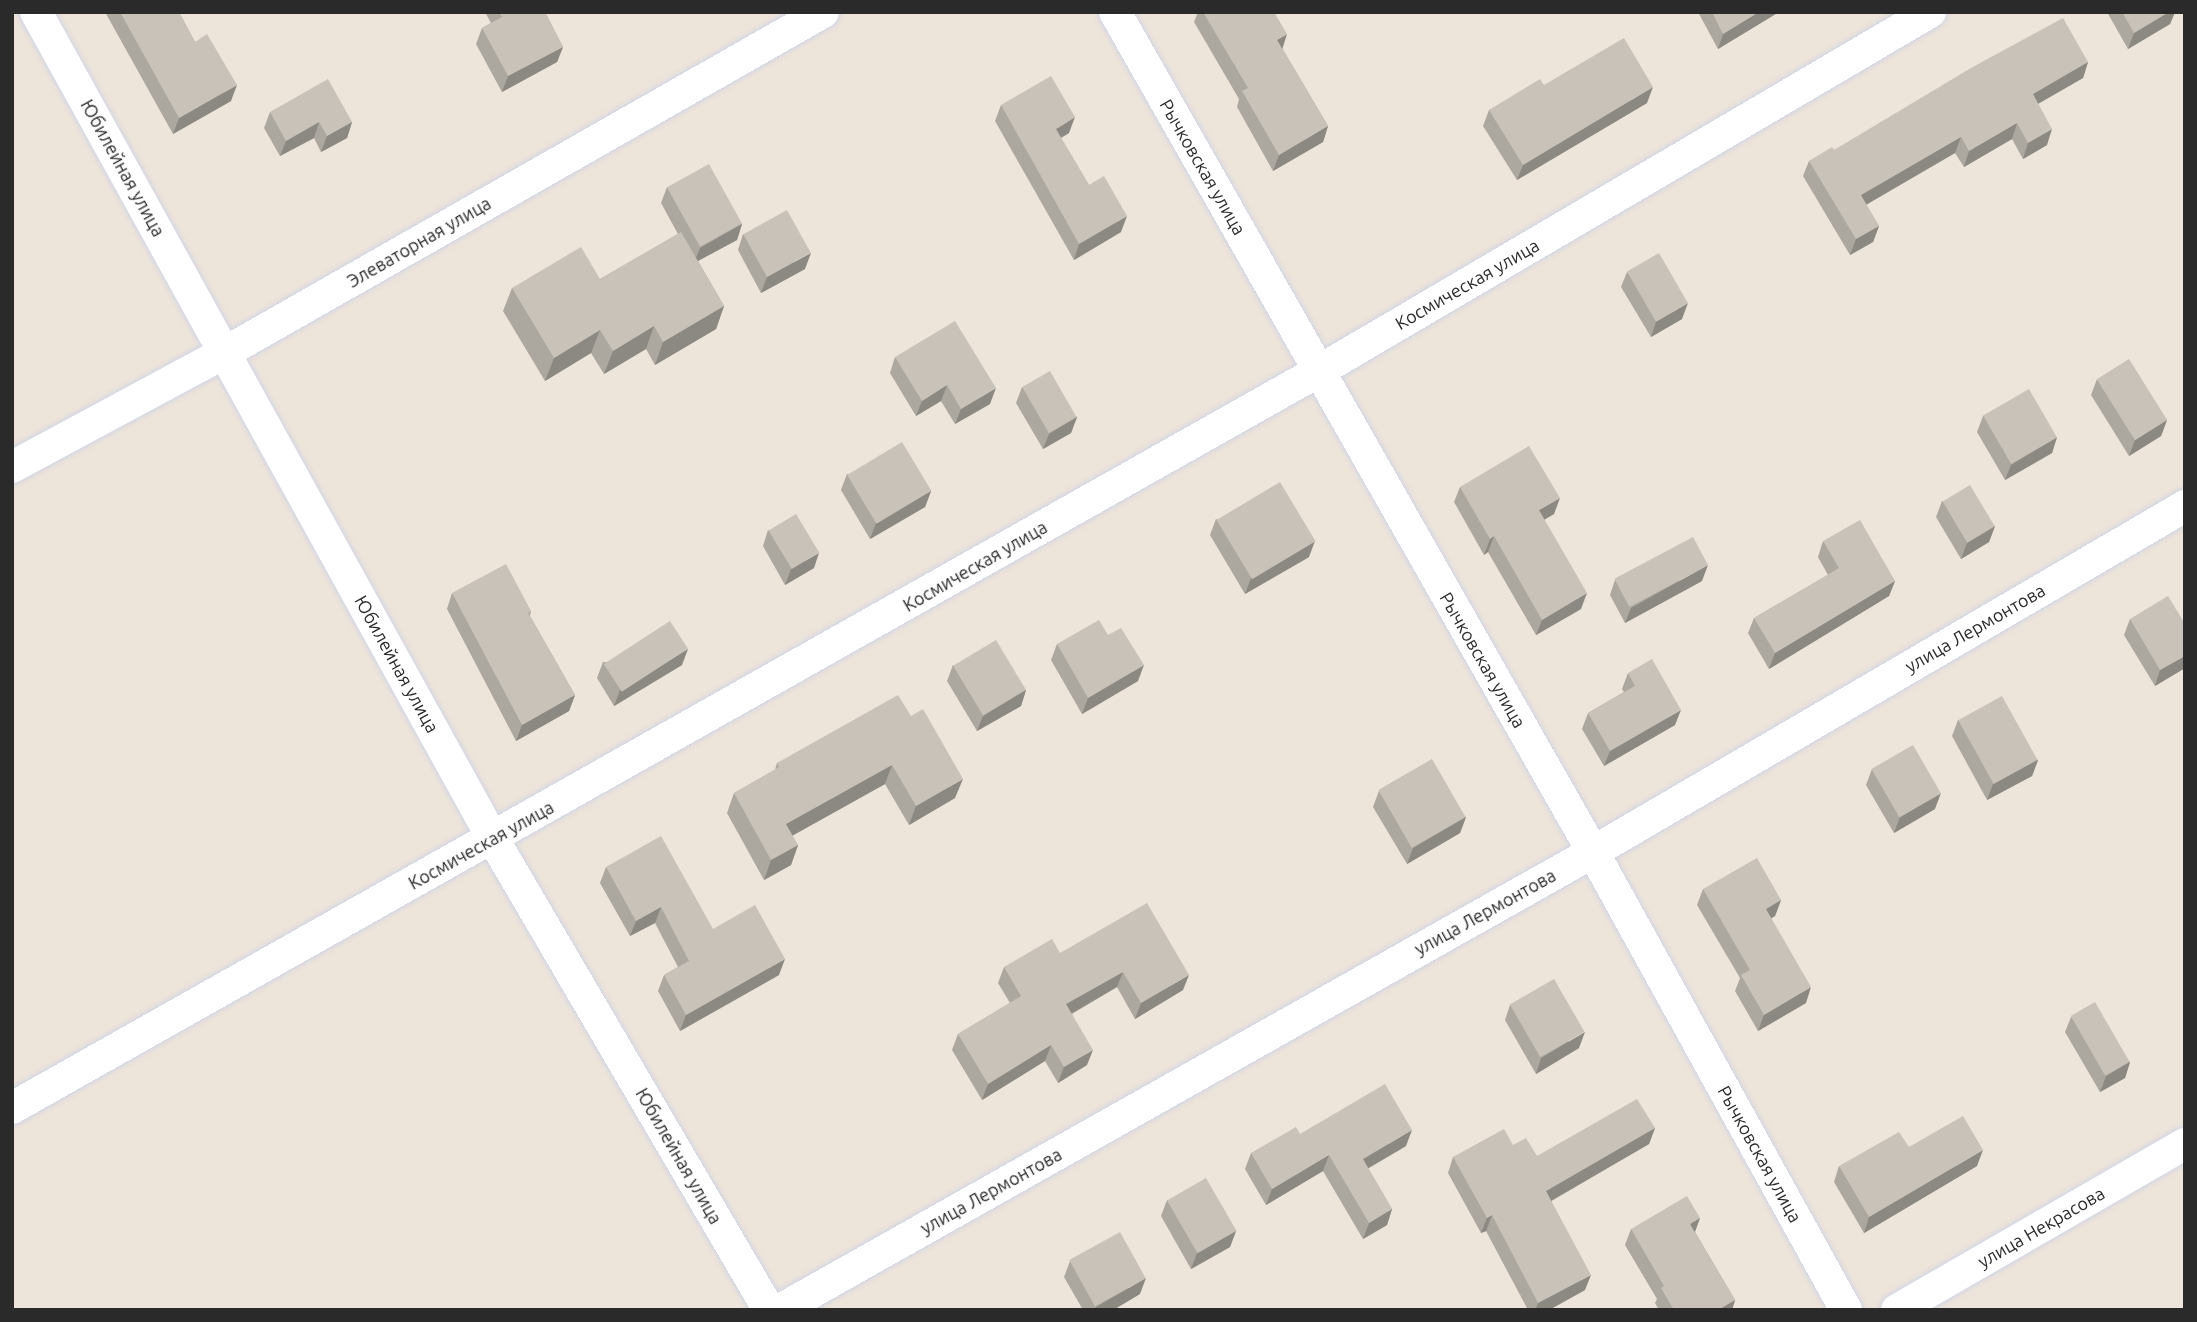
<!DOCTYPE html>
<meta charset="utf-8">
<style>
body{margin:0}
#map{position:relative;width:2197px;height:1322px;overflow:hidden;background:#ede4da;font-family:Ubuntu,sans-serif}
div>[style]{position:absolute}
.roads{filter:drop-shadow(0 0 2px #cfd4e4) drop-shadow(0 0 2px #cfd4e4)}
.minor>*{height:32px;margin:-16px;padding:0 16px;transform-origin:16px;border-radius:16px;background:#fff}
.wall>*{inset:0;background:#aca79f}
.shaded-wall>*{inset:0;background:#8c8882}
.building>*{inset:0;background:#c8c2b9;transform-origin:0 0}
span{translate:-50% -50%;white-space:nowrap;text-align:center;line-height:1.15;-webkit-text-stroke:5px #fff;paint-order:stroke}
.street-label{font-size:18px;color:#2a2a2a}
.frame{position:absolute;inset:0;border:14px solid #2a2a2a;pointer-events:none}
</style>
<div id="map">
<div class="roads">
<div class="minor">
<i style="left:36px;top:12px;width:945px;rotate:61.07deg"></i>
<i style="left:493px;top:839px;width:546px;rotate:59.63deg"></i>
<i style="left:1115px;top:12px;width:966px;rotate:60.36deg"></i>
<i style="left:1593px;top:852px;width:523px;rotate:61.08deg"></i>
<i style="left:12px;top:467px;width:243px;rotate:-28.3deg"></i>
<i style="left:226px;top:352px;width:687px;rotate:-29.66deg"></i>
<i style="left:12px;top:1108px;width:1500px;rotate:-29.42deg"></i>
<i style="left:1319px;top:371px;width:709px;rotate:-30.44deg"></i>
<i style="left:780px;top:1310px;width:933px;rotate:-29.39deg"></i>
<i style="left:1593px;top:852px;width:686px;rotate:-30.3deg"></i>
<i style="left:1897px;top:1310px;width:332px;rotate:-30deg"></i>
</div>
</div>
<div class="wall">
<i style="clip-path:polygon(105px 12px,179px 12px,195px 42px,231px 101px,173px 134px)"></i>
<i style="clip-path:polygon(485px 12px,545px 12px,563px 47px,557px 62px,502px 92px,476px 44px,482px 28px,491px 23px)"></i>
<i style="clip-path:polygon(1198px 12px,1274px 12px,1282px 48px,1328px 126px,1323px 142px,1273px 171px,1237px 107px,1239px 99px,1194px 22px)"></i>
<i style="clip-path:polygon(1698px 12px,1779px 12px,1718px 49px)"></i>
<i style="clip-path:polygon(2107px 12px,2175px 12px,2170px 24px,2128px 49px)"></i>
<i style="clip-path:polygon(2088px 62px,2083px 78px,2038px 104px,2047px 145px,2023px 159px,2012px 139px,1964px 167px,1955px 153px,1866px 205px,1879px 226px,1873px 242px,1850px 255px,1803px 176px,1809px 161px,1834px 150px)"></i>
<i style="clip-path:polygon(1544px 85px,1647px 103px,1517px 180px,1483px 126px,1489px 110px)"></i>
<i style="clip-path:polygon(1001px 105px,1069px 133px,1061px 138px,1089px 185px,1121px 232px,1074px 260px,995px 121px)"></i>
<i style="clip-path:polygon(270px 112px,352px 122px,347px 138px,321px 152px,314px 138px,280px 156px,264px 128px)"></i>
<i style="clip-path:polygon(667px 187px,742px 224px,737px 240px,698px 261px,724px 306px,716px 329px,655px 365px,646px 349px,604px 374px,591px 353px,545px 381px,503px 311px,512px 288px,600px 279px,678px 234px,661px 203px)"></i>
<i style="clip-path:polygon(743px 234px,805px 269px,761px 293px,738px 250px)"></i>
<i style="clip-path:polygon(1627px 272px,1682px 319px,1651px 337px,1621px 287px)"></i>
<i style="clip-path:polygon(895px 357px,990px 404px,955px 424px,941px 401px,916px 416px,890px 373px)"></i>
<i style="clip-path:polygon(2097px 379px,2167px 420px,2161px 436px,2129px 456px,2091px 395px)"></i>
<i style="clip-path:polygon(1022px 387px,1077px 417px,1071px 433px,1043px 449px,1016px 403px)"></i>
<i style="clip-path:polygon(1983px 416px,2057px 437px,2052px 453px,2005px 480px,1977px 432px)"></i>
<i style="clip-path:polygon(847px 474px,931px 491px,925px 507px,870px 539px,841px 490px)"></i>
<i style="clip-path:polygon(1460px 487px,1554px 514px,1544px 520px,1581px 609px,1536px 635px,1488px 552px,1484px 555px,1454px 502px)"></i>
<i style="clip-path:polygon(1942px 501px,1995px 526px,1989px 542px,1961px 559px,1936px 517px)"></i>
<i style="clip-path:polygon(1216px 519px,1309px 557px,1245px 594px,1210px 535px)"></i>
<i style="clip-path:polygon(768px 530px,814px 568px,785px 585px,763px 546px)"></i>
<i style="clip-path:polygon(1823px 541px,1895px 581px,1889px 596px,1769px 669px,1748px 633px,1754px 618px,1828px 575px,1818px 557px)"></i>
<i style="clip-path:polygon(1615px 580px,1702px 581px,1625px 623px,1610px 595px)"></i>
<i style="clip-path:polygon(452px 593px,531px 611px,530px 616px,575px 695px,569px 711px,516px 741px,447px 609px)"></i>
<i style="clip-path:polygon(2130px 619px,2185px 624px,2185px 668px,2155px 686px,2124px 635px)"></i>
<i style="clip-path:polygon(1108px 635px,1138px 681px,1082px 714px,1051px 660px,1057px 644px)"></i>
<i style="clip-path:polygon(603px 662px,682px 665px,614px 706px,597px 678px)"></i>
<i style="clip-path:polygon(953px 665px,1026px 690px,1021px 706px,977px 731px,947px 681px)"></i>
<i style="clip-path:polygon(1628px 673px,1675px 725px,1604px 766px,1582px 729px,1588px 713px,1624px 692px,1622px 689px)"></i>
<i style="clip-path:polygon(911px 716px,955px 798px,909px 825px,885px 784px,792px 836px,798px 845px,791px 865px,764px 880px,727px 813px,734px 793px,775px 770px,777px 763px)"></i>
<i style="clip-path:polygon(1958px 720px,2038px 760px,2032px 776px,1987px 800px,1952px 736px)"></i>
<i style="clip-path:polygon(1872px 769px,1935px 809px,1894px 833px,1866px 785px)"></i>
<i style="clip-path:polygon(1379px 791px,1466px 817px,1460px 833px,1407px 864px,1373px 807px)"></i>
<i style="clip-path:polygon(606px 867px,713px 929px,779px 975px,680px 1031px,658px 991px,664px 975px,678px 967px,655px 923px,630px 936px,600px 883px)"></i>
<i style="clip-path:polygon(1703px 889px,1781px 900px,1775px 916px,1771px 918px,1806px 1003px,1758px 1031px,1735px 991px,1740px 978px,1697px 905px)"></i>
<i style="clip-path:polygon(1060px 953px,1183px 990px,1135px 1019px,1117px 987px,1072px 1014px,1087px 1065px,1058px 1083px,1045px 1061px,982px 1100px,952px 1050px,958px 1034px,1010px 1003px,998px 983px,1004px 967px)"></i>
<i style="clip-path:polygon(1510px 1005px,1579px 1048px,1536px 1074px,1505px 1020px)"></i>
<i style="clip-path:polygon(2071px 1017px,2130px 1062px,2125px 1078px,2100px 1092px,2065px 1032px)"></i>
<i style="clip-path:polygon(1655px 1128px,1649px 1144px,1551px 1200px,1585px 1290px,1549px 1310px,1528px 1310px,1486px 1231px,1481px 1233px,1448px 1173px,1453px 1157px,1513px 1145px,1537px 1156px)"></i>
<i style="clip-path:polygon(1300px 1134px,1406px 1146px,1368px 1168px,1392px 1209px,1387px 1225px,1363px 1239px,1323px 1171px,1266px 1205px,1245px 1169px,1251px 1153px)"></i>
<i style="clip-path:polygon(1839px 1166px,1977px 1166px,1864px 1233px,1834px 1182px)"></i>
<i style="clip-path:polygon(1167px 1200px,1236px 1231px,1230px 1247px,1191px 1269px,1161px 1216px)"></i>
<i style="clip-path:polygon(1700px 1218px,1695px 1232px,1735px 1300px,1732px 1310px,1659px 1310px,1655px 1303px,1657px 1299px,1625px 1245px,1631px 1229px)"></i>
<i style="clip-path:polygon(1070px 1261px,1140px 1294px,1113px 1310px,1083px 1310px,1064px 1277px)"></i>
</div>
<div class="shaded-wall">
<i style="clip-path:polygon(1759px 12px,1779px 12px,1718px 49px,1723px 34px)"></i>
<i style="clip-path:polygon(2169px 12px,2175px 12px,2170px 24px,2128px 49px,2134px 33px)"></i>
<i style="clip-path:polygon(1287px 34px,1282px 50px,1277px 40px)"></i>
<i style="clip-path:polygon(563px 47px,557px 62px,502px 92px,508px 76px)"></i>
<i style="clip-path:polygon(2088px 62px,2083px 78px,2027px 110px,2033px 94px)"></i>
<i style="clip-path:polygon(237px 85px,231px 101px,173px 134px,179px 118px)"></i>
<i style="clip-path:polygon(1653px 87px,1647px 103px,1517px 180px,1523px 165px)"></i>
<i style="clip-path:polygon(1075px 117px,1069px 133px,1050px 144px,1056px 129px)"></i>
<i style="clip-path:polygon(319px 122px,314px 138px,280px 156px,286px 141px)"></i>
<i style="clip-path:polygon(352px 122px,347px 138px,321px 152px,327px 136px)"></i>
<i style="clip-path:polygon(2017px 123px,2012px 139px,1964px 167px,1969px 151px)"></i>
<i style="clip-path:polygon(1328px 126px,1323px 142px,1273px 171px,1279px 155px)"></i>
<i style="clip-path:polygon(2052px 129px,2047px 145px,2023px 159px,2028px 143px)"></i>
<i style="clip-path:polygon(1961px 137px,1955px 153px,1855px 211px,1861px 195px)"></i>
<i style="clip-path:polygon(1127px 216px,1121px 232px,1074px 260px,1079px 244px)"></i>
<i style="clip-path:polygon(742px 224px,737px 240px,694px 263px,700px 248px)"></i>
<i style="clip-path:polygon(1879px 226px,1873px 242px,1850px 255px,1856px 239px)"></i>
<i style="clip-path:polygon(811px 253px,805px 269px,761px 293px,767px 277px)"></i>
<i style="clip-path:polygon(1688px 303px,1682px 319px,1651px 337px,1656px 322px)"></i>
<i style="clip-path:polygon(724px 306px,716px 329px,655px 365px,663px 342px)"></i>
<i style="clip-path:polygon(654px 326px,646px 349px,604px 374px,613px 351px)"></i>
<i style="clip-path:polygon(600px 330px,591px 353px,545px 381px,554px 358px)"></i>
<i style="clip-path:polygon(947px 385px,941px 401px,916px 416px,922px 401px)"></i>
<i style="clip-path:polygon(996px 388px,990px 404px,955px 424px,961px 409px)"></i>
<i style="clip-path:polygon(1077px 417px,1071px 433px,1043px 449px,1049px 434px)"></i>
<i style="clip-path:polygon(2167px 420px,2161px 436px,2129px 456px,2135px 440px)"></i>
<i style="clip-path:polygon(2057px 437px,2052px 453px,2005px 480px,2011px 465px)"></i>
<i style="clip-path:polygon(931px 491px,925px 507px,870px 539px,876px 523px)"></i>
<i style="clip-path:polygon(1560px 498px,1554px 514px,1533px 526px,1539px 510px)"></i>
<i style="clip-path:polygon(1995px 526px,1989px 542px,1961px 559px,1967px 543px)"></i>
<i style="clip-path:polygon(1494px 536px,1488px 552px,1484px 555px,1490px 539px)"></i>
<i style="clip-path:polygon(1315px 541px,1309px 557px,1245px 594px,1251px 578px)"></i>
<i style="clip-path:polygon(819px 553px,814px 568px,785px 585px,791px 569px)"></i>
<i style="clip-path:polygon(1708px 565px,1702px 581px,1625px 623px,1631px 608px)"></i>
<i style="clip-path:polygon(1895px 581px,1889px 596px,1769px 669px,1775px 653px)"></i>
<i style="clip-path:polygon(1587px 593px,1581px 609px,1536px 635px,1542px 620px)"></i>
<i style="clip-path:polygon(688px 649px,682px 665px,614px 706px,620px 690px)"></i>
<i style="clip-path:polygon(2185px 656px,2185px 668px,2155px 686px,2160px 670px)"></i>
<i style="clip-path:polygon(1144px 665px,1138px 681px,1082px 714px,1088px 698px)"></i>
<i style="clip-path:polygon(1026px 690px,1021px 706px,977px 731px,983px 716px)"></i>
<i style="clip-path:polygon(575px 695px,569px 711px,516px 741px,522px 725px)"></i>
<i style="clip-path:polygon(1681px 710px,1675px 725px,1604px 766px,1610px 751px)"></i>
<i style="clip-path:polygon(2038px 760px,2032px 776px,1987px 800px,1993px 784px)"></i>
<i style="clip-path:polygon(892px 765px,885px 784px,779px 843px,786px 824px)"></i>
<i style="clip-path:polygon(963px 779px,955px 798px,909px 825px,916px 806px)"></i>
<i style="clip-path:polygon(1941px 793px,1935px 809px,1894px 833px,1900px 817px)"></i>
<i style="clip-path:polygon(1466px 817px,1460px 833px,1407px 864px,1413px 848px)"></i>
<i style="clip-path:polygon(798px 845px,791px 865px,764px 880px,771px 860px)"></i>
<i style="clip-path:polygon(1781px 900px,1775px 916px,1760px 925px,1766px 909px)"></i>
<i style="clip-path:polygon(661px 907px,655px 923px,630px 936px,636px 921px)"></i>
<i style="clip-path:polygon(785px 959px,779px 975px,680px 1031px,686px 1015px)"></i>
<i style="clip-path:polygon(1123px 972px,1117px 987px,1060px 1020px,1066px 1004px)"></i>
<i style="clip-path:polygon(1189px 975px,1183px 990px,1135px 1019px,1141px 1003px)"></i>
<i style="clip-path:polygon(1811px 987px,1806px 1003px,1758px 1031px,1764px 1015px)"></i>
<i style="clip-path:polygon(1585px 1032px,1579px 1048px,1536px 1074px,1541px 1058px)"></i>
<i style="clip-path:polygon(1051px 1045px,1045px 1061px,982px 1100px,988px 1084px)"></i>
<i style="clip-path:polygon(1093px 1050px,1087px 1065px,1058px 1083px,1064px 1067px)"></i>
<i style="clip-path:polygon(2130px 1062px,2125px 1078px,2100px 1092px,2106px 1076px)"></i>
<i style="clip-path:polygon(1655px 1128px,1649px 1144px,1541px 1207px,1546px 1191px)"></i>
<i style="clip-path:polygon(1412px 1130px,1406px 1146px,1357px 1175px,1363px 1159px)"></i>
<i style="clip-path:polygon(1983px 1150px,1977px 1166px,1864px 1233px,1869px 1217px)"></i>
<i style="clip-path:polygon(1329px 1155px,1323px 1171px,1266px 1205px,1272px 1189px)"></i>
<i style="clip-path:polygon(1392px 1209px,1387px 1225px,1363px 1239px,1369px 1223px)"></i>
<i style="clip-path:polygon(1492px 1215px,1486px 1231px,1481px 1233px,1487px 1218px)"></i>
<i style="clip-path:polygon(1700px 1218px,1694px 1234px,1690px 1224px)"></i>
<i style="clip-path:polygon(1236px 1231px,1230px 1247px,1191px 1269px,1197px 1253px)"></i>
<i style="clip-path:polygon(1591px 1275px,1585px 1290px,1549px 1310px,1535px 1310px,1538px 1303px)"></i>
<i style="clip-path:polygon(1146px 1278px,1140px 1294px,1113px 1310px,1095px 1310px,1096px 1307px)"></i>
<i style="clip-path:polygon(1735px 1300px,1732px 1310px,1718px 1310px)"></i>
</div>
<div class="building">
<i style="clip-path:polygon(120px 12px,179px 12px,195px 42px,207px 34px,237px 85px,179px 118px)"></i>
<i style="clip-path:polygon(499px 12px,545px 12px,563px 47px,508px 76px,482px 28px,502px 17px)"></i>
<i style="clip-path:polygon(1203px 12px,1274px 12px,1287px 34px,1277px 40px,1328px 126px,1279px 155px,1242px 91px,1248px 88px)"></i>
<i style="clip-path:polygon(1712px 12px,1759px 12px,1723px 34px)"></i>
<i style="clip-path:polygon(2122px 12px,2169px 12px,2134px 33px)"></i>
<i style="clip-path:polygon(2063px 18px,2088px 62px,2033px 94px,2052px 129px,2028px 143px,2017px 123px,1969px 151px,1961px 137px,1861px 195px,1879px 226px,1856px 239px,1809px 161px,1832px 147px,1834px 150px,1971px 68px)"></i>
<i style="clip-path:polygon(1624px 38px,1653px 87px,1523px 165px,1489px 110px,1540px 79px,1544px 85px)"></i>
<i style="clip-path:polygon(1051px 76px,1075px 117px,1056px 129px,1089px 185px,1104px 176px,1127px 216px,1079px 244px,1001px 105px)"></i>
<i style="clip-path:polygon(328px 79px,352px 122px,327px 136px,319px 122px,286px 141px,270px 112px)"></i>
<i style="left:709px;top:164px;width:68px;height:48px;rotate:61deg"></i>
<i style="left:787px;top:210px;width:49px;height:50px;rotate:61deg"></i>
<i style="clip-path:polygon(681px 232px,724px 306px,663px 342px,654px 326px,613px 351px,600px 330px,554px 358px,512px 288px,581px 247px,600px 279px)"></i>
<i style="left:1659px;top:253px;width:58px;height:37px;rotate:60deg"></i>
<i style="clip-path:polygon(955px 321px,996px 388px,961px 409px,947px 385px,922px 401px,895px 357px)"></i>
<i style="left:2129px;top:359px;width:72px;height:38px;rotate:58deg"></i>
<i style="left:1050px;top:371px;width:53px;height:32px;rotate:60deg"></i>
<i style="left:2029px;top:389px;width:56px;height:53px;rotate:60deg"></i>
<i style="left:902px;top:442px;width:57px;height:64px;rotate:59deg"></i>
<i style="clip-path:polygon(1529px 446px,1560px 498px,1539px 510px,1587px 593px,1542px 620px,1494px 536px,1490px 539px,1460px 487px)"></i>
<i style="left:1280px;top:482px;width:69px;height:74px;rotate:59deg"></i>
<i style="left:1970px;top:485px;width:48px;height:32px;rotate:59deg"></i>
<i style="left:796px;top:514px;width:45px;height:32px;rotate:59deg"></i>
<i style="clip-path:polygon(1860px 520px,1895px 581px,1775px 653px,1754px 618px,1839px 568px,1823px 541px)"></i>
<i style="left:1693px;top:537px;width:32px;height:89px;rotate:62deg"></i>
<i style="clip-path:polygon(506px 564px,531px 611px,528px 613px,575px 695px,522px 725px,452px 593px)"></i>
<i style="clip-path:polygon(2168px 596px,2185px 624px,2185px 656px,2160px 670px,2130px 619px)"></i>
<i style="clip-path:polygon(1099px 620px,1108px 635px,1121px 628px,1144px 665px,1088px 698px,1057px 644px)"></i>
<i style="left:670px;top:621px;width:33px;height:79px;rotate:57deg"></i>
<i style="left:996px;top:640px;width:58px;height:50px;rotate:59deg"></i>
<i style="clip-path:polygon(1652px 659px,1681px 710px,1610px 751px,1588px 713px,1635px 686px,1628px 673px)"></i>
<i style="clip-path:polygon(898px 695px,911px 716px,923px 709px,963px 779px,916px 806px,892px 765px,786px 824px,798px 845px,771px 860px,734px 793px,779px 767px,777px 763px)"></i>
<i style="left:2002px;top:696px;width:73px;height:50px;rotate:61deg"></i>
<i style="left:1913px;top:745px;width:56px;height:48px;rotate:60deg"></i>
<i style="left:1432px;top:759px;width:67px;height:62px;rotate:60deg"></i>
<i style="clip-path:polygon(661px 836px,713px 929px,755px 905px,785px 959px,686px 1015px,664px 975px,689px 961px,661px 907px,636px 921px,606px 867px)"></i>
<i style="clip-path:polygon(1757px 858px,1781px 900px,1766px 909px,1811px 987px,1764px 1015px,1741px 975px,1750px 970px,1703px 889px)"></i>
<i style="clip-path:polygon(1147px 903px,1189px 975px,1141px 1003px,1123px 972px,1066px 1004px,1093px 1050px,1064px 1067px,1051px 1045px,988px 1084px,958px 1034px,1021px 996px,1004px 967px,1052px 939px,1060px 953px)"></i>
<i style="left:1554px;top:979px;width:61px;height:51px;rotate:60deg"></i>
<i style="left:2095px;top:1002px;width:69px;height:28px;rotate:60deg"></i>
<i style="clip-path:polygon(1385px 1084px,1412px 1130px,1363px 1159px,1392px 1209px,1369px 1223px,1329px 1155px,1272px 1189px,1251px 1153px,1296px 1127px,1300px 1134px)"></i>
<i style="clip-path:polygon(1637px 1099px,1655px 1128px,1546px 1191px,1591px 1275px,1538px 1303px,1492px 1215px,1487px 1218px,1453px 1157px,1504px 1129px,1513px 1145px,1526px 1138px,1537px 1156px)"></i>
<i style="clip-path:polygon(1963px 1116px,1983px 1150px,1869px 1217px,1839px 1166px,1899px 1132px,1909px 1147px)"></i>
<i style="left:1206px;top:1178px;width:61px;height:45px;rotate:60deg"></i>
<i style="clip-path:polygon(1687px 1196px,1700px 1218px,1690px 1224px,1735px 1300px,1718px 1310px,1674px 1310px,1661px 1288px,1664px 1286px,1631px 1229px)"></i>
<i style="left:1120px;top:1232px;width:53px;height:58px;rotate:61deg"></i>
</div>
<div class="street-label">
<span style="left:1203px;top:167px;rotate:60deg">Рычковская улица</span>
<span style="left:123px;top:168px;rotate:61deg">Юбилейная улица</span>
<span style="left:419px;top:242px;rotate:-30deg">Элеваторная улица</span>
<span style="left:1467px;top:284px;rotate:-30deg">Космическая улица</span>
<span style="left:975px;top:566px;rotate:-30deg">Космическая улица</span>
<span style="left:1975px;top:628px;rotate:-30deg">улица Лермонтова</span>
<span style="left:1483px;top:660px;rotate:60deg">Рычковская улица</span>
<span style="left:397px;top:664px;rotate:61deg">Юбилейная улица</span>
<span style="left:481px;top:845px;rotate:-29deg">Космическая улица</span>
<span style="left:1485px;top:912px;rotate:-29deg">улица Лермонтова</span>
<span style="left:1760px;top:1154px;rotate:61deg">Рычковская улица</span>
<span style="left:679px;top:1156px;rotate:60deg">Юбилейная улица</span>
<span style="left:991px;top:1191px;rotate:-29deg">улица Лермонтова</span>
<span style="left:2041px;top:1227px;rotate:-30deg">улица Некрасова</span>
</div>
<div class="frame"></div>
</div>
